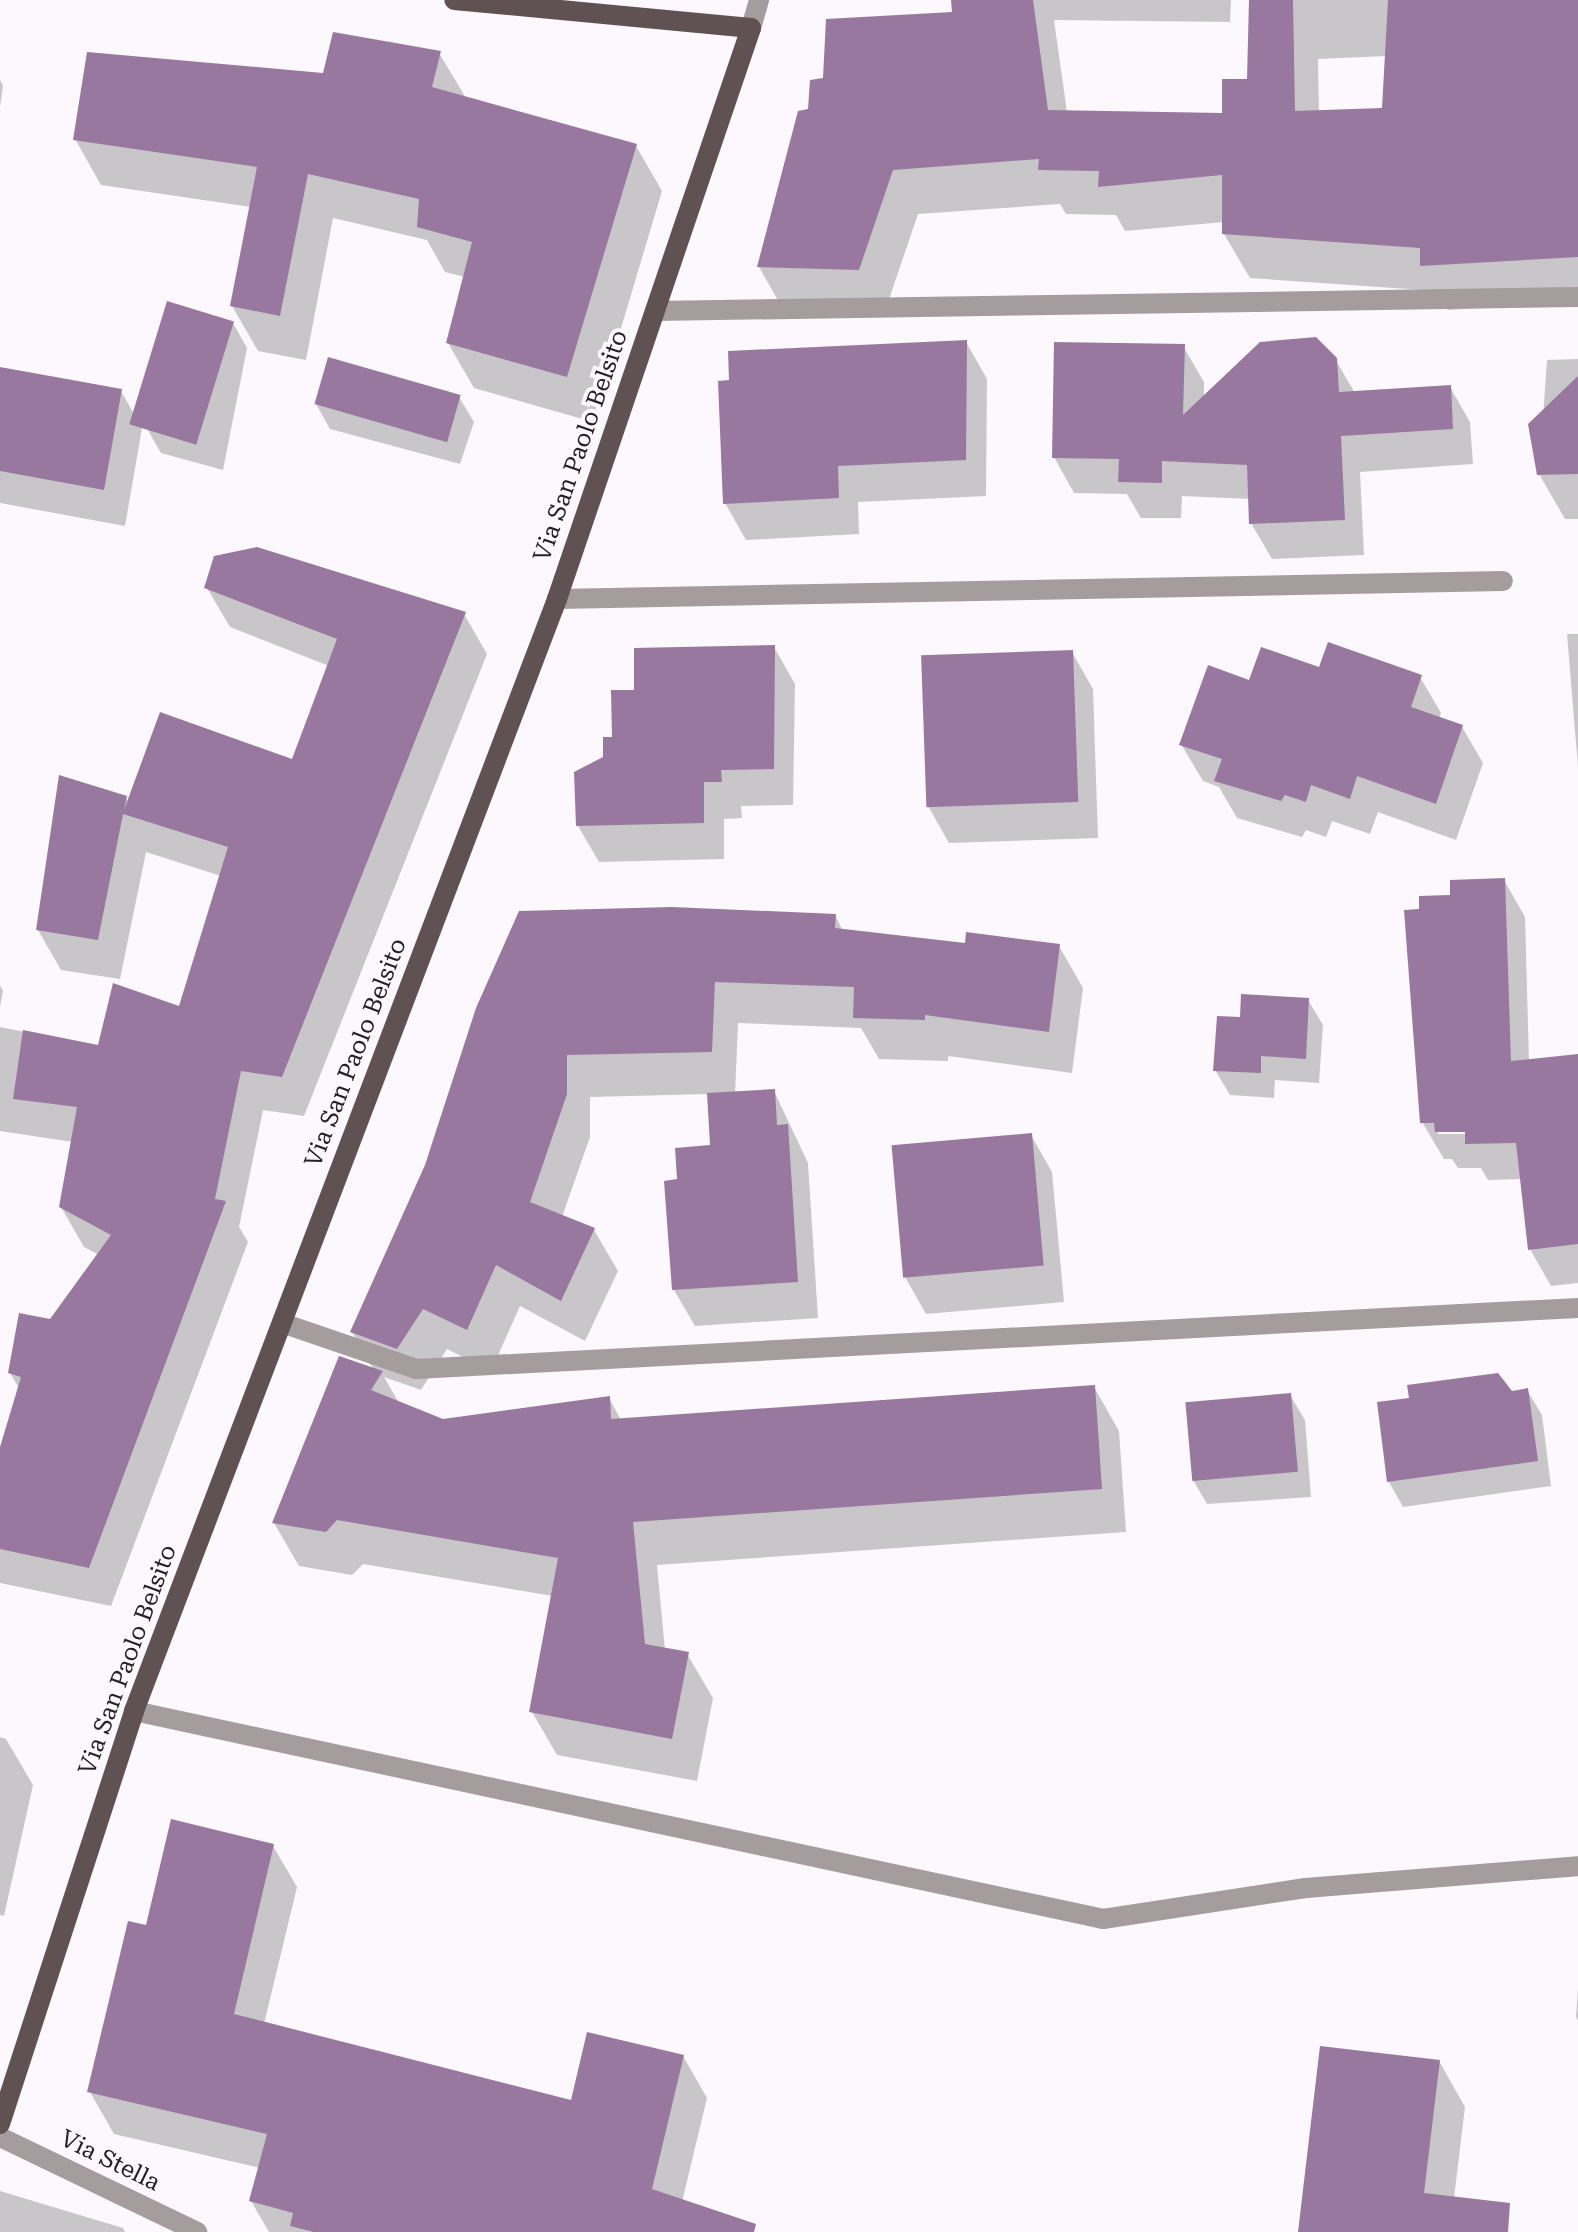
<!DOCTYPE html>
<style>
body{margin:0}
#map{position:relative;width:1578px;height:2232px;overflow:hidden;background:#fcf8fd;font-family:"Roboto Serif",serif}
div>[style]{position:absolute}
.shadow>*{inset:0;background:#0003}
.building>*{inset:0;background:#98789e;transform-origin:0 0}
.minor>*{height:20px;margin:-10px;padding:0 10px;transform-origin:10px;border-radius:10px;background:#a59c9d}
.major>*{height:20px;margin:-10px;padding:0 10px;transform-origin:10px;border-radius:10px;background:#605253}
span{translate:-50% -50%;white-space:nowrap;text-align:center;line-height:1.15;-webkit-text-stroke:8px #fcf8fd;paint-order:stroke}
.street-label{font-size:24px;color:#242025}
</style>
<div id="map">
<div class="shadow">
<i style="clip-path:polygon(evenodd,953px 0,1231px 0,1230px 22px,1054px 20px,1067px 112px,1224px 115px,1249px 81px,1251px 0,1578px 0,1578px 302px,1448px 310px,1437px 291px,1250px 278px,1224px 234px,1224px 222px,1125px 231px,1116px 215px,1066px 214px,1060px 204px,918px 214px,884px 314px,784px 311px,759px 267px,810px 111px,825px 80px,954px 14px,953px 0,1387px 56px,1384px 110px,1319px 112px,1318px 59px,1387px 56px)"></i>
<i style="clip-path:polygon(439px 53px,466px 98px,636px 146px,662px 191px,593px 422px,474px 388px,448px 343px,465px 277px,445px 272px,427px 240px,333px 218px,306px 360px,258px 351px,232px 306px,251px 207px,101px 185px,75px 139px,325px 75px)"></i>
<i style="clip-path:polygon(0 80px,3px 86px,0 107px)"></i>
<i style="clip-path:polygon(233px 323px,247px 348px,223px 470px,161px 453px,146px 427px)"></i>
<i style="clip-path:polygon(966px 342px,987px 379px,986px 496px,858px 502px,859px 534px,746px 540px,725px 503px)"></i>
<i style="clip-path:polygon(1183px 346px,1204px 382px,1204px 399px,1335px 359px,1355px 393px,1450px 387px,1470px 422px,1473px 464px,1360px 472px,1364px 555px,1272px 559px,1251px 523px,1250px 499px,1182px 496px,1181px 518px,1141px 518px,1127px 494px,1074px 493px,1054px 457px)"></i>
<i style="clip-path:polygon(1578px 359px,1578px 519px,1565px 519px,1539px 474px,1547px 360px)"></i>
<i style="clip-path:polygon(0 369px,121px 391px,142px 428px,125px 526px,0 503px)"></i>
<i style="clip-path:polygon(459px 397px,474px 422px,460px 464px,330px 429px,316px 404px)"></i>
<i style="clip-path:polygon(207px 588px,464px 614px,487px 654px,304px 1116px,263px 1110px,239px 1227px,248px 1242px,111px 1606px,0 1583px,0 1454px,19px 1388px,10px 1373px,99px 1255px,84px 1247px,61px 1207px,73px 1142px,0 1131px,0 1027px,100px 1047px,180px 1009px,221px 876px,146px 852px,120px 979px,61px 970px,38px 930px,126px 798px,129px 803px,293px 762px,329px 666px,230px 627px)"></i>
<i style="clip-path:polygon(1567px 634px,1578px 634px,1578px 767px)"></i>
<i style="clip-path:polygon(774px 647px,795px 684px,793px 805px,741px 806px,742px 818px,724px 819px,724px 859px,599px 862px,578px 826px,636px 692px)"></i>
<i style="clip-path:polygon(1072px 652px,1093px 689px,1098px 838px,949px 843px,928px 806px)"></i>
<i style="clip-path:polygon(1320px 669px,1420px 677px,1441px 713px,1439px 719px,1462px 727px,1483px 763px,1456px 840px,1378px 812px,1370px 834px,1332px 821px,1326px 837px,1306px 830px,1302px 837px,1237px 818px,1219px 787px,1203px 781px,1181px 744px,1250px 682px)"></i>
<i style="clip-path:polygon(evenodd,1504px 880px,1525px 917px,1529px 1061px,1578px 1056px,1578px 1283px,1551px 1286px,1530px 1249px,1522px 1179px,1488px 1180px,1481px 1168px,1458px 1168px,1452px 1159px,1444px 1159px,1422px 1122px,1421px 911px,1504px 880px,1438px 1130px,1475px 1130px,1475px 1134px,1438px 1134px,1438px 1130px)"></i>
<i style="clip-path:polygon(835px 915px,843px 931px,966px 945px,1059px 946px,1083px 988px,1072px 1073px,948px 1056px,948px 1061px,879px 1059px,861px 1028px,738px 1023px,735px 1094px,774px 1091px,808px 1163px,818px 1318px,695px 1326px,674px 1290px,679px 1181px,712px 1147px,709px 1094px,590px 1097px,590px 1137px,562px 1217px,594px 1230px,618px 1271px,585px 1341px,520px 1306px,491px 1371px,447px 1349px,421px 1390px,384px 1377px,399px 1403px,443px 1421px,609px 1398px,621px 1420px,1094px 1387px,1119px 1431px,1126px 1532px,657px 1565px,665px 1650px,687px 1654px,713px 1698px,697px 1781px,557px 1755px,532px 1712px,553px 1596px,363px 1564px,352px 1575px,299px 1566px,274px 1523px,374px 1370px,352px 1332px,427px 1166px,478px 1009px)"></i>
<i style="clip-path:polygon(0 985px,3px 991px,0 1007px)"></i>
<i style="clip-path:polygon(1308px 1000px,1323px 1025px,1319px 1083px,1275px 1080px,1274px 1098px,1230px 1095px,1215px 1070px,1242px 1020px)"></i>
<i style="clip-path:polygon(1031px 1135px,1052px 1172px,1064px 1302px,926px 1314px,905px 1277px)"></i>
<i style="clip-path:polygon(1527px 1390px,1542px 1415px,1551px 1486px,1403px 1507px,1389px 1482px,1379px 1404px)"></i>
<i style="clip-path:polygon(1290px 1395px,1305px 1420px,1311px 1497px,1207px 1504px,1193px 1480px)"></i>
<i style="clip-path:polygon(0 1737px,6px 1739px,33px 1785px,4px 1916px,0 1915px)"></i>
<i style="clip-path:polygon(273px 1846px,297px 1887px,264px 2024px,573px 2103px,683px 2056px,707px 2098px,682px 2202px,745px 2232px,269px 2232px,251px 2201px,260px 2168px,114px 2134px,90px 2092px,147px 1927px)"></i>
<i style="clip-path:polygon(1578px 1989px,1578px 2021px,1576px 2017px)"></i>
<i style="clip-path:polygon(1439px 2061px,1465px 2107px,1454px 2198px,1492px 2232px,1300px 2232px)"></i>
<i style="clip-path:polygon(0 2191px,123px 2228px,125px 2232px,0 2232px)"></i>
</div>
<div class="building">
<i style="clip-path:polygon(951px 0,1033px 0,1048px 110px,1222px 113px,1222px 79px,1247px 79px,1249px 0,1293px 0,1295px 111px,1382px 108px,1388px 0,1578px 0,1578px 257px,1420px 266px,1420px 248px,1222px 234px,1222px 175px,1098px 187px,1099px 171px,1038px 170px,1039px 159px,893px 170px,859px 270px,757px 267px,798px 111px,808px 109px,810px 80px,823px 78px,826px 19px,952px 12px)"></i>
<i style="clip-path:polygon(333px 32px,441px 51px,432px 87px,637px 144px,567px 377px,446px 343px,472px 242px,417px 227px,419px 199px,308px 174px,280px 316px,230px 306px,257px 167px,73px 140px,87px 52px,323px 73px)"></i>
<i style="left:167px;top:301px;width:70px;height:129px;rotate:17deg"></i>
<i style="clip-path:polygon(1316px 337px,1337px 358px,1339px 392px,1451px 385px,1453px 429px,1341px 436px,1345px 520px,1249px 524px,1247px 465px,1162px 461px,1162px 483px,1118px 482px,1119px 459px,1052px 458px,1054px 342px,1185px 344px,1183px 415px,1260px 342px)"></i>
<i style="clip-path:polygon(967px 340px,966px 460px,838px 466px,839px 498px,723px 504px,718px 381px,729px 380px,728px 351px)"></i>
<i style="left:328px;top:357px;width:138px;height:49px;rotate:16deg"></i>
<i style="clip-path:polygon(0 367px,122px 389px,104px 490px,0 471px)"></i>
<i style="clip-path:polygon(1578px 376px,1578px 474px,1537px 475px,1528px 424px)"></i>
<i style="clip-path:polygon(257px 547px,466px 612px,282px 1077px,241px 1071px,215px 1199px,226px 1201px,89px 1568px,0 1549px,0 1447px,21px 1377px,8px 1373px,19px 1313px,50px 1319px,111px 1235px,59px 1207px,77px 1107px,13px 1099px,23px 1030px,98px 1045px,113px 983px,179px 1006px,228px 847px,123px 814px,98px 940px,36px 930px,59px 775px,127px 796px,124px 810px,160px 712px,292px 759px,337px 639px,204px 588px,214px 556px)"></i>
<i style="clip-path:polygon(1328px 642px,1422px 675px,1411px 707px,1463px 725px,1436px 804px,1357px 776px,1350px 799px,1311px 785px,1306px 802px,1285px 795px,1281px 801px,1214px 781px,1222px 759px,1179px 745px,1208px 665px,1249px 680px,1261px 647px,1319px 667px)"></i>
<i style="clip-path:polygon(775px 645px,774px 769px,721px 770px,722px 782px,704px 782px,704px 823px,576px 826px,574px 772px,603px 757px,603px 737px,612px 737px,611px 690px,634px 690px,634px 648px)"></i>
<i style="left:1073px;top:650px;width:152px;height:152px;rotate:88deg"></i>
<i style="clip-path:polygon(1505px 878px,1511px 1061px,1578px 1054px,1578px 1244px,1528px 1250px,1516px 1143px,1465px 1144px,1465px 1132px,1435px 1132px,1434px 1123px,1420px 1123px,1404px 910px,1419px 909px,1419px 896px,1450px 895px,1450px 880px)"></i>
<i style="clip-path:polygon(672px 907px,836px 914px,835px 928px,965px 943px,966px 932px,1060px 944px,1049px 1032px,925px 1015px,925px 1020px,853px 1018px,854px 987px,715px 982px,712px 1052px,567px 1055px,567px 1094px,530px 1202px,595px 1228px,561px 1301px,496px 1265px,467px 1330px,423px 1309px,397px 1349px,350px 1332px,425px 1165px,476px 1008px,519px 911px)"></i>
<i style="clip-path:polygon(1241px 994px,1309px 998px,1306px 1059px,1261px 1056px,1261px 1073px,1213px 1071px,1217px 1016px,1240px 1017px)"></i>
<i style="clip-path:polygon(775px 1089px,777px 1125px,788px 1124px,798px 1282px,672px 1290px,664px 1181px,677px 1179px,675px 1148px,710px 1145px,707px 1093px)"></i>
<i style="left:1032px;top:1133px;width:133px;height:141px;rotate:85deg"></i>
<i style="clip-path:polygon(339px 1356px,383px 1371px,371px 1390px,443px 1419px,610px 1396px,611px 1419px,1095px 1385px,1102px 1489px,633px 1522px,645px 1644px,689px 1652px,672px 1739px,529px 1712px,558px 1558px,337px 1520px,326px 1532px,272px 1523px)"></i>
<i style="clip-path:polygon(1498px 1373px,1512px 1391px,1528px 1388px,1538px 1461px,1387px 1482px,1377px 1402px,1409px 1398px,1407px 1385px)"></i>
<i style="left:1291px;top:1393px;width:79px;height:106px;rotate:85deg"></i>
<i style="clip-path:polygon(171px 1819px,274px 1844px,234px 2014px,571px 2100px,587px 2032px,684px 2055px,652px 2189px,756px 2224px,754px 2232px,314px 2232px,290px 2226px,293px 2213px,249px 2201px,267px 2134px,87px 2092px,128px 1921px,146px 1925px)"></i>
<i style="clip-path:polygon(1320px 2046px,1440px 2060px,1424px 2193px,1510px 2203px,1508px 2232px,1298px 2232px)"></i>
</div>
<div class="minor">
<i style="left:751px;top:28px;width:29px;rotate:-74deg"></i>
<i style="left:655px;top:311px;width:923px;rotate:-0.87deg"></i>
<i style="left:557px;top:599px;width:946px;rotate:-1.09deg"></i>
<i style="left:282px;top:1323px;width:142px;rotate:18.9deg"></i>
<i style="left:416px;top:1369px;width:1164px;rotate:-3.01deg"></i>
<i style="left:134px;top:1711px;width:991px;rotate:12.11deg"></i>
<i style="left:1103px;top:1919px;width:205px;rotate:-8.7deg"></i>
<i style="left:1306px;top:1888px;width:273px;rotate:-4.6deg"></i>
<i style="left:0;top:2137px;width:219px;rotate:25.7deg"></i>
</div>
<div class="major">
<i style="left:0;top:2124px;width:434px;rotate:-72deg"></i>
<i style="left:134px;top:1711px;width:1190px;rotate:-69.17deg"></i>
<i style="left:557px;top:599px;width:603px;rotate:-71.23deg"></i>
<i style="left:751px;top:28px;width:298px;rotate:-174.6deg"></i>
</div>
<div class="street-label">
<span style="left:581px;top:446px;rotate:-71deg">Via San Paolo Belsito</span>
<span style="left:356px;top:1053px;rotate:-69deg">Via San Paolo Belsito</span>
<span style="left:128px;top:1660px;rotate:-70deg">Via San Paolo Belsito</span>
<span style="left:110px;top:2161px;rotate:26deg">Via Stella</span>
</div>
</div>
